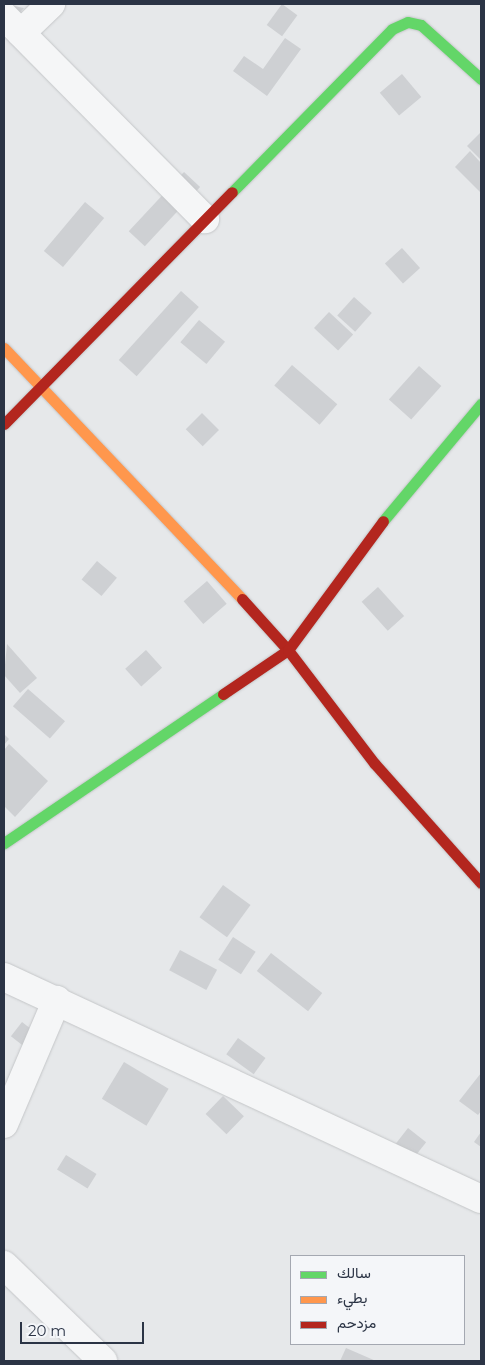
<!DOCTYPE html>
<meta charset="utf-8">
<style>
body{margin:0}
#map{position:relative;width:485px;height:1365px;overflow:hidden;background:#e6e8ea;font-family:Montserrat,Vazirmatn,sans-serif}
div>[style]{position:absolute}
.building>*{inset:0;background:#ced0d3;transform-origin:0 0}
.roads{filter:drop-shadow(0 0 1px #c4c6c8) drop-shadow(0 0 1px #c4c6c8)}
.street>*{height:28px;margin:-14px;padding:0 14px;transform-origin:14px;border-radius:14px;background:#f5f6f7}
.fast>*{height:11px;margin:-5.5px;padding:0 5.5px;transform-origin:5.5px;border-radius:5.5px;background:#63d668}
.slow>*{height:11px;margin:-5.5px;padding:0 5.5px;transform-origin:5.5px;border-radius:5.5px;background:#ff974d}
.jam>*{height:11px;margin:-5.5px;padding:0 5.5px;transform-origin:5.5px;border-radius:5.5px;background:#b3261e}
span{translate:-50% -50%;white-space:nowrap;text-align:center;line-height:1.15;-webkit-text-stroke:5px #f4f6f9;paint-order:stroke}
.frame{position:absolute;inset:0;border:5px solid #2b3445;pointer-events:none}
.legend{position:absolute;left:290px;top:1255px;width:175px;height:90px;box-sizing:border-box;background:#f4f6f9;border:1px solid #a4a8b1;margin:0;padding:6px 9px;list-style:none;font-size:15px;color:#2b3445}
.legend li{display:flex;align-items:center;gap:10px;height:25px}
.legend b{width:25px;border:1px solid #a4a8b1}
.scale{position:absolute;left:20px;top:1322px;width:124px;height:22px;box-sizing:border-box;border:2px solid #2b3445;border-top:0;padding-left:6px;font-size:15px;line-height:18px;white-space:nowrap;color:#2b3445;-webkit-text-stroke:4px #f4f6f9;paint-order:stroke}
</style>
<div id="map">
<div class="building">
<i style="clip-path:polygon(4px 4px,24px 8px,4px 30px)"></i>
<i style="left:282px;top:4px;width:19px;height:26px;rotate:36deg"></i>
<i style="clip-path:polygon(285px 38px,301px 49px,267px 96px,233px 71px,244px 56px,263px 69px)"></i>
<i style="left:402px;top:74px;width:30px;height:29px;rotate:50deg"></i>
<i style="clip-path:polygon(481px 132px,481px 160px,467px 146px)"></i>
<i style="clip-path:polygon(470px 151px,481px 163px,481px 193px,455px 167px)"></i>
<i style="left:184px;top:172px;width:22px;height:81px;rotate:43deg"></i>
<i style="left:85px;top:202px;width:25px;height:64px;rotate:40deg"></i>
<i style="left:402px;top:248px;width:27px;height:23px;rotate:48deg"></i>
<i style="left:181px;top:291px;width:24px;height:93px;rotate:42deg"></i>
<i style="left:354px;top:297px;width:24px;height:25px;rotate:42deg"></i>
<i style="left:329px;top:312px;width:33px;height:22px;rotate:43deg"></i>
<i style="left:199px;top:320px;width:34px;height:29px;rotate:40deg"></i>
<i style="left:292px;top:365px;width:60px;height:27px;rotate:41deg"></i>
<i style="left:419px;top:366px;width:30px;height:45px;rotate:42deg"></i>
<i style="left:202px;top:413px;width:24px;height:23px;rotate:45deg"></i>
<i style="left:97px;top:561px;width:26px;height:24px;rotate:40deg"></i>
<i style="left:207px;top:581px;width:30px;height:31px;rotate:49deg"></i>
<i style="left:378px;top:587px;width:39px;height:22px;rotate:48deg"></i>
<i style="clip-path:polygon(7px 644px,37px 678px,20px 693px,4px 675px)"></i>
<i style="left:146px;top:650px;width:24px;height:28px;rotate:48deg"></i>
<i style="left:28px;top:689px;width:49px;height:23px;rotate:41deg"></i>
<i style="clip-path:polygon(4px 734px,9px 739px,4px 745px)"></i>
<i style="clip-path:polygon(9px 744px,48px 781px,15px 817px,4px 806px,4px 750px)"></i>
<i style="left:223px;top:885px;width:34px;height:40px;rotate:36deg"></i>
<i style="left:233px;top:937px;width:27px;height:27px;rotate:33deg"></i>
<i style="left:180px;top:950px;width:42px;height:23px;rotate:28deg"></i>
<i style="left:271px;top:953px;width:65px;height:23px;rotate:38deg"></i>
<i style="left:22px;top:1022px;width:33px;height:18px;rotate:38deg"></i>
<i style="left:238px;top:1038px;width:34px;height:20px;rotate:36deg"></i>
<i style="left:124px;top:1062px;width:52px;height:43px;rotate:31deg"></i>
<i style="clip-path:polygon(481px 1073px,481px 1111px,478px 1115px,459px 1101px)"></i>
<i style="left:223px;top:1096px;width:29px;height:25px;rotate:44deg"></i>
<i style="left:408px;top:1128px;width:23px;height:25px;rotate:38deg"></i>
<i style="clip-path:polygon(481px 1132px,481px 1147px,474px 1142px)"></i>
<i style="left:66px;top:1155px;width:36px;height:17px;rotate:32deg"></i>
<i style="clip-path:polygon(346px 1348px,376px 1361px,340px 1361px)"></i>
</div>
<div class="roads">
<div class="street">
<i style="left:4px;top:16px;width:286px;rotate:45.3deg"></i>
<i style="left:21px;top:33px;width:42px;rotate:-44deg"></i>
<i style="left:4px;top:977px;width:526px;rotate:24.96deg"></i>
<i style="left:4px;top:1124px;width:135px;rotate:-66.9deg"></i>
<i style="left:4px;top:1265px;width:138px;rotate:44.1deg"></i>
</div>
<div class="fast">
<i style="left:232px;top:192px;width:228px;rotate:-45.5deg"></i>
<i style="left:392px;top:29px;width:17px;rotate:-24deg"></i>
<i style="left:408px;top:22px;width:13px;rotate:13deg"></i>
<i style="left:421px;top:25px;width:81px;rotate:42deg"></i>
<i style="left:383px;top:521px;width:153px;rotate:-50.1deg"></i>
<i style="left:4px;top:843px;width:265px;rotate:-34.2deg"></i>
</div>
<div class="slow">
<i style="left:4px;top:348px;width:346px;rotate:46.5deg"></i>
</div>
<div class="jam">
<i style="left:4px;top:424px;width:325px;rotate:-45.5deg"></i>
<i style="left:242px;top:599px;width:69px;rotate:48deg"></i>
<i style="left:288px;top:650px;width:143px;rotate:52.7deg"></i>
<i style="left:375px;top:764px;width:159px;rotate:48.3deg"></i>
<i style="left:223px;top:694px;width:78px;rotate:-34.1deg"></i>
<i style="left:288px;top:650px;width:160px;rotate:-53.6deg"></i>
</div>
</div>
<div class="frame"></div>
<ul class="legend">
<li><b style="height:6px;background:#63d668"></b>سالك</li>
<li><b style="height:6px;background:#ff974d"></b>بطيء</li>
<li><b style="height:6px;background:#b3261e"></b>مزدحم</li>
</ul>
<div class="scale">20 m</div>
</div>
